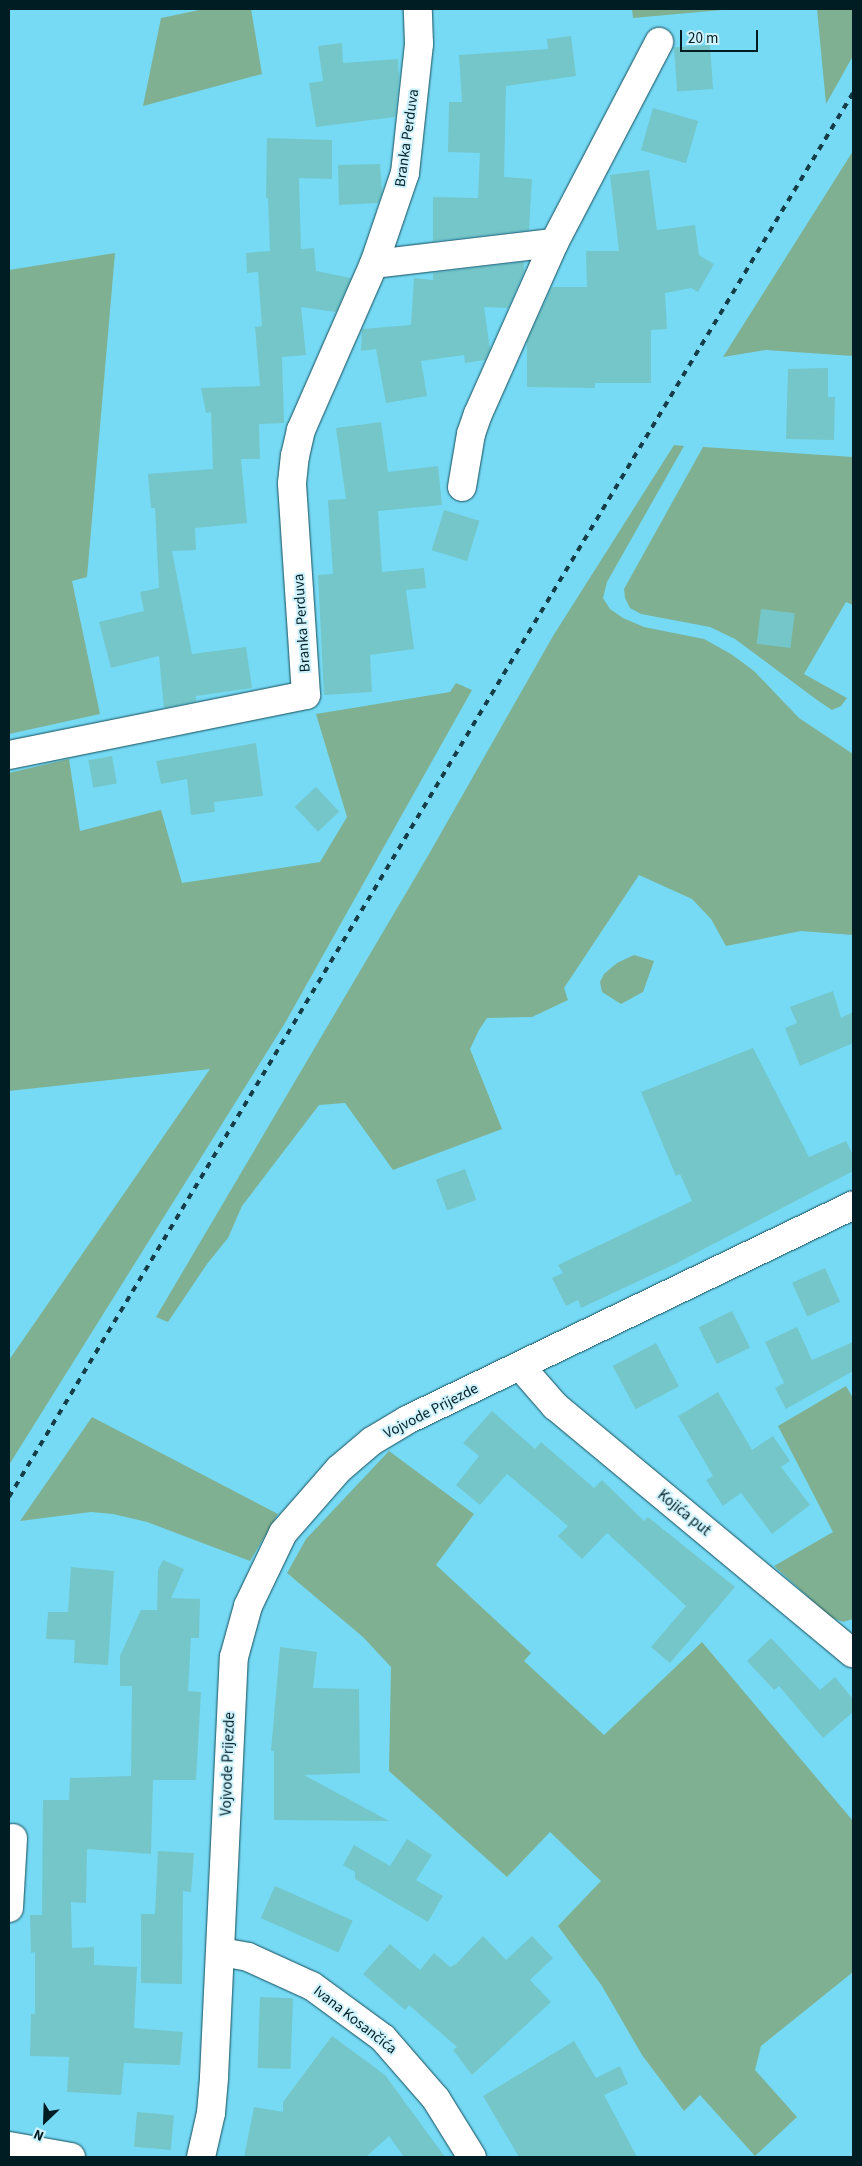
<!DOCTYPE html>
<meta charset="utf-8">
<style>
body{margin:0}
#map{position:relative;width:862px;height:2166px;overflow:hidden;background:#77daf5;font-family:"Source Sans 3",sans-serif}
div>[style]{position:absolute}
.green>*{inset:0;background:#7fb092}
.building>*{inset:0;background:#74c6c8;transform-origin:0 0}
.roads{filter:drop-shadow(0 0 1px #154d5a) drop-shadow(0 0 1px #154d5a)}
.minor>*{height:28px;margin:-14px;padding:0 14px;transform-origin:14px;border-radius:14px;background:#fff}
.rail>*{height:4px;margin-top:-2px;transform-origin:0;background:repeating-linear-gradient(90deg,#143d48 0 6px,transparent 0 12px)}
span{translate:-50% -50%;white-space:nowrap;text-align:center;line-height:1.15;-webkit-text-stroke:4px #cef2fc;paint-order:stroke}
.street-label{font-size:15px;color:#001d24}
.frame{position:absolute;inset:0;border:10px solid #001d24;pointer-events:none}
.north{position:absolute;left:20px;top:2096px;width:50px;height:50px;-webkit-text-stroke:4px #cef2fc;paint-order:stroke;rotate:204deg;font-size:14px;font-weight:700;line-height:20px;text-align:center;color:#001d24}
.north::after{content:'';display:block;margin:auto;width:18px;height:22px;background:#001d24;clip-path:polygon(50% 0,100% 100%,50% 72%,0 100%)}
.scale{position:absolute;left:680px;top:30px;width:78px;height:22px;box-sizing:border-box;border:2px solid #001d24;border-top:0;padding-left:6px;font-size:15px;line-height:18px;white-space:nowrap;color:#001d24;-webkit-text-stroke:4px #cef2fc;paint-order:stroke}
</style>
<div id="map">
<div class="green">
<i style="clip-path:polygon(204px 9px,251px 9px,262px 74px,143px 106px,161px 18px)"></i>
<i style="clip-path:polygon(632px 9px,733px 9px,633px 18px)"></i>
<i style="clip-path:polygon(817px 9px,853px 9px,853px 56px,826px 104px)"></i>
<i style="clip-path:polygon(853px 151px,853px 356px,766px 350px,723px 357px)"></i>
<i style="clip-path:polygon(115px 253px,87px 577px,72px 581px,100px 714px,9px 734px,9px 270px)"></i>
<i style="clip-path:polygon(674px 445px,684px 446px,607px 582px,603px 598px,610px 609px,623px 618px,644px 627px,704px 639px,731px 654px,754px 671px,799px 718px,853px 754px,853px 935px,801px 931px,726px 946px,711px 919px,692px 899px,639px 875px,564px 988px,568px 1000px,532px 1017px,487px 1018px,479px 1030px,470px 1049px,502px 1129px,393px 1170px,345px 1103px,319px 1105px,242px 1206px,228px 1238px,207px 1264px,168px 1322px,156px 1317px,429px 854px,553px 636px)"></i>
<i style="clip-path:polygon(703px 447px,853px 457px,853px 605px,846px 602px,804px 674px,847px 698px,841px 706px,832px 710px,817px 700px,735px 639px,710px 627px,641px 614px,630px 608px,625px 598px,624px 589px)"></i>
<i style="clip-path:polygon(456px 683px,472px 690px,285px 1023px,9px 1465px,9px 1360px,210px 1069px,9px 1091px,9px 773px,69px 759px,80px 831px,161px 810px,182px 883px,320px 862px,347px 817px,316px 714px,450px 692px)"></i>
<i style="clip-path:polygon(634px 955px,654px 961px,643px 992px,621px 1004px,602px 992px,600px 982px,604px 974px,617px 963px)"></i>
<i style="clip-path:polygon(846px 1386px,853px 1398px,853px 1619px,843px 1622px,831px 1617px,774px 1566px,833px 1532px,778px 1426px)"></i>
<i style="clip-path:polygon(92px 1417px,278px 1514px,250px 1561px,147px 1522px,113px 1514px,91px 1512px,20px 1521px)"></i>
<i style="clip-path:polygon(389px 1451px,474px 1514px,436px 1565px,531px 1653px,524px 1661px,604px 1735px,702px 1642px,853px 1821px,853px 1972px,761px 2046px,755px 2070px,797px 2117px,755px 2156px,700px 2095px,684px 2111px,642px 2055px,602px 1986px,558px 1926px,601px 1881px,550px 1832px,507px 1877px,389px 1771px,391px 1667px,363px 1637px,287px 1573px,306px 1539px)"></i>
</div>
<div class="building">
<i style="clip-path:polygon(571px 36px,576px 76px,506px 86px,504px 177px,532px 179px,529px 230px,433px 241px,433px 197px,478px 198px,480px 153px,448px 152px,449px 102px,462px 102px,459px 55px,548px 49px,547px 39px)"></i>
<i style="clip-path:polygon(342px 43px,343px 63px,398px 59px,399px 79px,395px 117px,316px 127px,309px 83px,323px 81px,318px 46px)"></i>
<i style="left:710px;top:45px;width:44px;height:36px;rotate:86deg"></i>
<i style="left:653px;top:108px;width:47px;height:44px;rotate:16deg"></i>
<i style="clip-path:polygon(267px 138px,332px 140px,332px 179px,299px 178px,301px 249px,314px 248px,316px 271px,351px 278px,336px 312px,301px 307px,306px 355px,282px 357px,284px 423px,259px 424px,260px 459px,241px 459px,247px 523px,195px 528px,196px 550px,172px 551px,192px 654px,246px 647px,252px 688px,196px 696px,196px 701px,164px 708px,159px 656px,111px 668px,99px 622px,144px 611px,140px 592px,159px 588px,155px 508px,151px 508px,148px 474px,213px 469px,211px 412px,206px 413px,201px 388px,260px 386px,255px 327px,262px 326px,258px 272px,247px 273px,246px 253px,270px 251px,268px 198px,266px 198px)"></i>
<i style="clip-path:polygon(380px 164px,382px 193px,378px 203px,339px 205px,338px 165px)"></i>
<i style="clip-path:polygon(649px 170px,657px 230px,695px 225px,699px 255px,714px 264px,698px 292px,691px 288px,665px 293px,667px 329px,651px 330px,651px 383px,595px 383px,595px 388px,527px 387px,527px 341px,552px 287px,587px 287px,586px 251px,619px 251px,610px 175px)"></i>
<i style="clip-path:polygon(524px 262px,524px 272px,508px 308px,484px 307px,490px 349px,485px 360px,465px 363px,464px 355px,421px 361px,427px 396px,386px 403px,376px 349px,361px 351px,362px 329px,411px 325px,414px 278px,433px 280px,433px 273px)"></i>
<i style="clip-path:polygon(828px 368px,828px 397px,835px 397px,834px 440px,786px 439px,788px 369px)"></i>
<i style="clip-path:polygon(381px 422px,388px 472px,438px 466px,442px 505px,378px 511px,382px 572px,424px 568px,426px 588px,406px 590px,414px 649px,370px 655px,372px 692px,324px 695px,318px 575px,333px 574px,328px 500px,346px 499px,336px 428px)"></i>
<i style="left:444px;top:510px;width:37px;height:42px;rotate:17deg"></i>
<i style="left:761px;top:609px;width:34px;height:35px;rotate:7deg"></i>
<i style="clip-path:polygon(256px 743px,263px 796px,214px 802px,215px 812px,191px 815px,187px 779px,161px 784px,156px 761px)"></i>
<i style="left:112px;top:756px;width:28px;height:24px;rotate:80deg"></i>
<i style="left:316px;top:787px;width:34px;height:29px;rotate:47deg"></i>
<i style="clip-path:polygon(833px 991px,841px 1018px,853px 1012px,853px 1043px,800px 1066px,785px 1028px,797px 1023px,790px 1007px)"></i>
<i style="clip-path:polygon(753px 1048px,809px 1157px,846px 1141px,853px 1155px,853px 1171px,675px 1264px,581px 1308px,578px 1300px,566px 1306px,552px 1278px,563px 1273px,558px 1265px,692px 1201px,680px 1174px,676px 1176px,641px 1092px)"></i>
<i style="left:465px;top:1169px;width:33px;height:31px;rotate:70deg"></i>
<i style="left:825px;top:1268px;width:37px;height:36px;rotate:66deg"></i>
<i style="left:732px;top:1311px;width:41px;height:37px;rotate:64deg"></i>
<i style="clip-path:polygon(797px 1327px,812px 1360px,853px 1342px,853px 1371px,786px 1409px,775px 1388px,784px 1383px,765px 1342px)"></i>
<i style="left:656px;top:1343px;width:49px;height:49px;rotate:62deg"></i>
<i style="clip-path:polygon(718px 1392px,752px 1450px,773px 1436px,790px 1461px,781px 1467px,810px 1505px,772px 1534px,741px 1493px,723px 1506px,706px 1480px,713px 1476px,678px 1416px)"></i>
<i style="clip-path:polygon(492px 1411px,535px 1449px,541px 1442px,594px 1488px,602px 1480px,644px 1521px,648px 1517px,735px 1587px,670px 1663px,651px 1647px,686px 1606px,607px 1533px,582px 1559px,558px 1536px,568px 1526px,507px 1474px,480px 1505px,456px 1485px,479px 1456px,463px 1443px)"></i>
<i style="clip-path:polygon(163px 1560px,184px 1569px,171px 1598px,200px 1599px,199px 1638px,191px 1638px,188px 1691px,201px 1692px,196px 1780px,153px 1780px,151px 1854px,87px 1849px,86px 1903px,71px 1902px,72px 1948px,94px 1947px,94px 1965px,137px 1967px,134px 2028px,183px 2032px,180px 2065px,124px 2063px,121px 2095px,67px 2092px,69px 2057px,30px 2056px,31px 2014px,35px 2014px,35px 1952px,31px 1953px,30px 1915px,42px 1915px,43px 1800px,69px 1800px,70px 1778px,131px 1776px,132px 1686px,120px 1686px,120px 1656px,141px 1610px,157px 1610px,158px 1570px)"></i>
<i style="clip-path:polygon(71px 1567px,114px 1571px,108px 1665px,74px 1663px,75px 1640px,46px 1639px,48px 1612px,68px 1612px)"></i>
<i style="clip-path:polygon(771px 1638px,820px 1690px,835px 1677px,853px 1699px,853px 1712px,823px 1738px,779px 1686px,774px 1690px,747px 1661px)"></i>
<i style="clip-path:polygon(280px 1647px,317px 1652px,313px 1688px,359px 1689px,360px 1773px,304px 1775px,389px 1821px,274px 1820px,274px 1751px,271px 1751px)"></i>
<i style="clip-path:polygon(407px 1839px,432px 1855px,416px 1880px,443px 1896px,428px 1922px,355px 1879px,355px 1872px,343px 1865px,354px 1845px,390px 1866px)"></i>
<i style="clip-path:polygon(158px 1851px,194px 1853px,191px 1892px,183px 1891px,182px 1984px,141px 1983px,141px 1914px,155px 1914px)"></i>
<i style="left:275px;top:1886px;width:85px;height:35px;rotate:24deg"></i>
<i style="clip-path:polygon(483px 1936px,506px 1960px,532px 1936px,553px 1958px,530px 1980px,551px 2002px,472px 2075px,453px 2050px,457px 2047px,409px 2005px,405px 2010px,363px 1974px,390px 1944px,420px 1970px,434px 1953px,450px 1967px,456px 1964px)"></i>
<i style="left:260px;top:1997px;width:33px;height:71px;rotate:2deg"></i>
<i style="clip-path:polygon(332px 2036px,385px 2075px,445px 2157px,404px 2157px,389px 2136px,366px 2157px,244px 2157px,254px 2107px,283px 2112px,283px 2102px)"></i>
<i style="clip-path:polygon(574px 2041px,596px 2078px,620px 2066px,628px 2084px,604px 2095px,637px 2157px,519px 2157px,483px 2096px)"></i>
<i style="left:137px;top:2112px;width:37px;height:35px;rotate:5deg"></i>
</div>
<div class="roads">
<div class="minor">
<i style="left:374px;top:264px;width:181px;rotate:-6.7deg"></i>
<i style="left:554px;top:243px;width:227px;rotate:-62.4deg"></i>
<i style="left:462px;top:487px;width:54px;rotate:-80.4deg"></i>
<i style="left:471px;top:434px;width:21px;rotate:-71deg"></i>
<i style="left:478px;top:414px;width:187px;rotate:-66deg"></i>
<i style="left:9px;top:755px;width:303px;rotate:-11.4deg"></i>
<i style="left:306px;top:695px;width:212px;rotate:-93.8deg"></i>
<i style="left:292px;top:483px;width:27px;rotate:-84deg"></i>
<i style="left:295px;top:456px;width:27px;rotate:-77deg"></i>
<i style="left:301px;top:430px;width:181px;rotate:-66.3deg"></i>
<i style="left:374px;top:264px;width:96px;rotate:-71.2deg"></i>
<i style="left:405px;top:173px;width:130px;rotate:-83.8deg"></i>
<i style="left:419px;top:44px;width:35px;rotate:-92deg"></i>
<i style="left:521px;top:1367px;width:52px;rotate:48.9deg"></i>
<i style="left:555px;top:1406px;width:387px;rotate:39.7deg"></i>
<i style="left:9px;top:1908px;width:70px;rotate:-86.7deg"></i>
<i style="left:221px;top:1952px;width:27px;rotate:10deg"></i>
<i style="left:248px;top:1957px;width:70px;rotate:24.4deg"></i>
<i style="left:312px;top:1986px;width:88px;rotate:36.2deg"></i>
<i style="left:383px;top:2038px;width:81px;rotate:49deg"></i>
<i style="left:436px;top:2099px;width:68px;rotate:58.2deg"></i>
<i style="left:9px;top:2146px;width:63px;rotate:10.1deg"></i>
<i style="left:201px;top:2157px;width:45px;rotate:-77.2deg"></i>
<i style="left:211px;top:2113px;width:36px;rotate:-85deg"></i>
<i style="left:214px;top:2077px;width:420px;rotate:-87.3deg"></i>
<i style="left:234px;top:1657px;width:53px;rotate:-74.6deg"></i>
<i style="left:248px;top:1606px;width:81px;rotate:-64.4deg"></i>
<i style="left:283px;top:1533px;width:85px;rotate:-48.8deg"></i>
<i style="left:339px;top:1469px;width:43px;rotate:-40.3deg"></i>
<i style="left:372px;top:1441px;width:41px;rotate:-31deg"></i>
<i style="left:407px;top:1420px;width:495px;rotate:-25.7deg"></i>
</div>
</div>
<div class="rail">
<i style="left:9px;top:1497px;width:1638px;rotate:-58.99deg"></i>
</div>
<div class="street-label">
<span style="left:407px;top:138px;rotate:-82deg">Branka Perduva</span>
<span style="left:302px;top:623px;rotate:-94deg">Branka Perduva</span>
<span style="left:431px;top:1411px;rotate:-27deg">Vojvode Prijezde</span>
<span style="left:684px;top:1513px;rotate:39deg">Kojića put</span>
<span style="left:228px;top:1764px;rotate:-88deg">Vojvode Prijezde</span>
<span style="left:355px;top:2020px;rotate:38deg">Ivana Kosančića</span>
</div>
<div class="frame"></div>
<div class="north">N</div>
<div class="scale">20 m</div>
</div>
